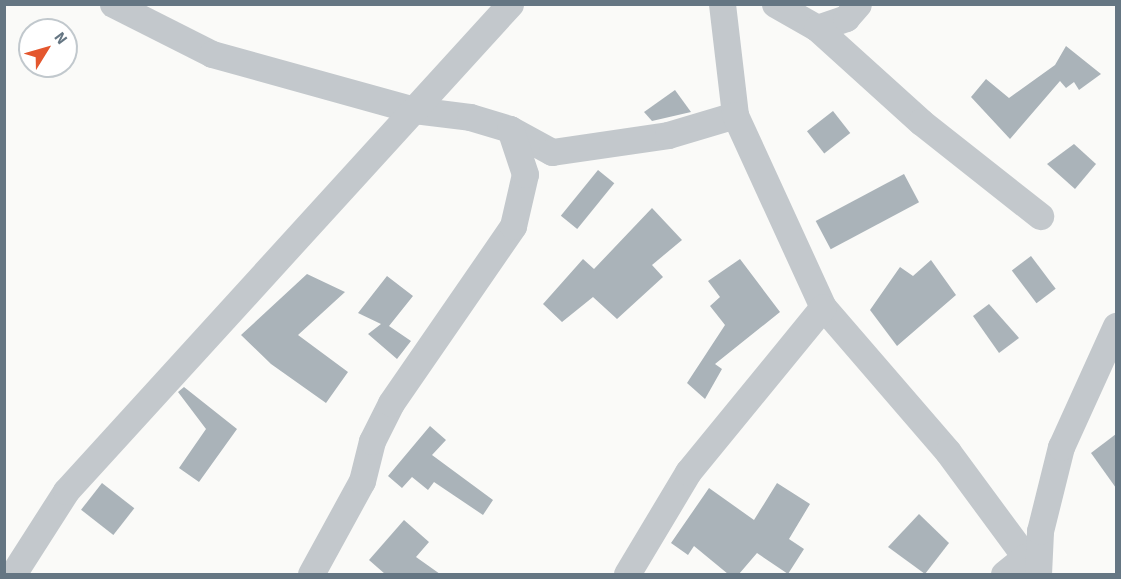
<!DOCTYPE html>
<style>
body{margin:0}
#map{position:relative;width:1121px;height:579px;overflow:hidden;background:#fafaf8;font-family:"Source Sans 3",sans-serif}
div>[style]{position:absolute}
.building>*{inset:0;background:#aab3b9;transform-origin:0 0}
.minor>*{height:27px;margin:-13.5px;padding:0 13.5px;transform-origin:13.5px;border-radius:13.5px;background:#c3c8cc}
span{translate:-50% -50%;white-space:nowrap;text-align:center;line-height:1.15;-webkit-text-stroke:6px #fff;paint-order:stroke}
.frame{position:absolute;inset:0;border:6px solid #657683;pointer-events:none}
.north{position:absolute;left:18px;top:18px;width:60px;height:60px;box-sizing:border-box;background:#fff;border:2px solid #c1c8cd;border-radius:50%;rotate:53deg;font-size:16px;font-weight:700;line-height:24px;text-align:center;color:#657683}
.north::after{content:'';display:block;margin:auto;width:21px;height:27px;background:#e4572e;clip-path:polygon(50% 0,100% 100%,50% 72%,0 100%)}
</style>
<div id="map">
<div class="building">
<i style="clip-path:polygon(1066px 46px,1101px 74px,1079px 90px,1074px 82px,1066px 88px,1060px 81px,1010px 139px,971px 97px,986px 79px,1009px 98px,1055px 65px)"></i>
<i style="clip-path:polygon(675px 90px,691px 112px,652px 121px,644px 112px)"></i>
<i style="left:833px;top:111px;width:28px;height:33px;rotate:52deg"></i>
<i style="clip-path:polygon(1074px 144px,1096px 164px,1075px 189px,1047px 164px)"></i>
<i style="left:598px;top:170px;width:21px;height:59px;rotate:39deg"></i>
<i style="left:904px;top:174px;width:32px;height:100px;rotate:62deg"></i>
<i style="clip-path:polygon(652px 208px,682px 240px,652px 265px,663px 277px,617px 319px,593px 297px,562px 322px,543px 304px,583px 259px,594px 269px)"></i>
<i style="left:1031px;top:256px;width:41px;height:24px;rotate:53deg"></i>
<i style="clip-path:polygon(740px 259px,780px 312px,715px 364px,722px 369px,705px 399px,687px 383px,725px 325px,710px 306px,720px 297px,708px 281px)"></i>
<i style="clip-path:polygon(931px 260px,956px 295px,897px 346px,870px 310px,900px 267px,913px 276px)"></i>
<i style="clip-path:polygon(307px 274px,345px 292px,298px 335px,348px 372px,326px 403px,271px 364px,241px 335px)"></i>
<i style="clip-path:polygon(387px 276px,413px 296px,389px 326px,411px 341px,397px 359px,368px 334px,381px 324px,358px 313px)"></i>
<i style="clip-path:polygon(989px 304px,1019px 338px,999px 353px,973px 316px)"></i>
<i style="clip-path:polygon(184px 387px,237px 429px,199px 482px,179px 468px,206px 429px,178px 392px)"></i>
<i style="clip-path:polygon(430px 426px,446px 440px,432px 455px,493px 500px,483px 515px,434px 482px,428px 490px,412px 477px,402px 488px,388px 476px)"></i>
<i style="clip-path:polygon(1116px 434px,1116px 488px,1091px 453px)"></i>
<i style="left:102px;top:483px;width:41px;height:34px;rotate:38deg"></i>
<i style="clip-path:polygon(777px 483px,810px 504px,789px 539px,804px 549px,788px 574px,757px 553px,739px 574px,728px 574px,694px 546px,688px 555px,671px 543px,709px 488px,754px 520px)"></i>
<i style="clip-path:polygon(919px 514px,949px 543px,925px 574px,888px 547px)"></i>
<i style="clip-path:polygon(404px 520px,429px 542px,416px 557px,440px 574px,385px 574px,369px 560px)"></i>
</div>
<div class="minor">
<i style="left:113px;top:4px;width:111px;rotate:26.8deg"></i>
<i style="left:212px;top:54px;width:210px;rotate:15.5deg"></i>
<i style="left:414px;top:110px;width:56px;rotate:7.1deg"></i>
<i style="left:470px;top:117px;width:42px;rotate:16.7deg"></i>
<i style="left:510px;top:129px;width:48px;rotate:28.7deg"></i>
<i style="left:552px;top:152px;width:117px;rotate:-8.3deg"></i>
<i style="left:668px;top:135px;width:70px;rotate:-16.6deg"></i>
<i style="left:722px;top:4px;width:112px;rotate:83.3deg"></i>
<i style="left:735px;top:115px;width:211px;rotate:65.4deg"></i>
<i style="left:823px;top:307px;width:191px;rotate:49.2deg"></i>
<i style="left:948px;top:452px;width:152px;rotate:53.6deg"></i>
<i style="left:775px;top:4px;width:48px;rotate:29.7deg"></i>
<i style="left:817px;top:28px;width:31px;rotate:-19deg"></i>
<i style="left:846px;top:18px;width:18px;rotate:-49deg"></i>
<i style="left:817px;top:28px;width:140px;rotate:42.1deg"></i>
<i style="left:921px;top:122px;width:152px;rotate:38.3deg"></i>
<i style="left:13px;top:574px;width:98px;rotate:-57.4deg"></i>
<i style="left:66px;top:491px;width:659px;rotate:-47.64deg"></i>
<i style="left:311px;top:574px;width:106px;rotate:-61.3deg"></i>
<i style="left:362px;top:481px;width:41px;rotate:-76deg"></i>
<i style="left:372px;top:441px;width:42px;rotate:-63.4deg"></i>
<i style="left:391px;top:403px;width:215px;rotate:-55.4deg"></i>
<i style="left:513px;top:226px;width:53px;rotate:-77deg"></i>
<i style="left:525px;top:174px;width:47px;rotate:-108.4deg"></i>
<i style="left:627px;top:574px;width:119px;rotate:-59.1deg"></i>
<i style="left:688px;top:472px;width:213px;rotate:-50.7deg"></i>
<i style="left:1004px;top:574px;width:27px;rotate:-39deg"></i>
<i style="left:1038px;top:574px;width:43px;rotate:-87.3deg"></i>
<i style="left:1040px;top:531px;width:87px;rotate:-76deg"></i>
<i style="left:1061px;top:447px;width:133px;rotate:-65.6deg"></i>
</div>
<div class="frame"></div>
<div class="north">N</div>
</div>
